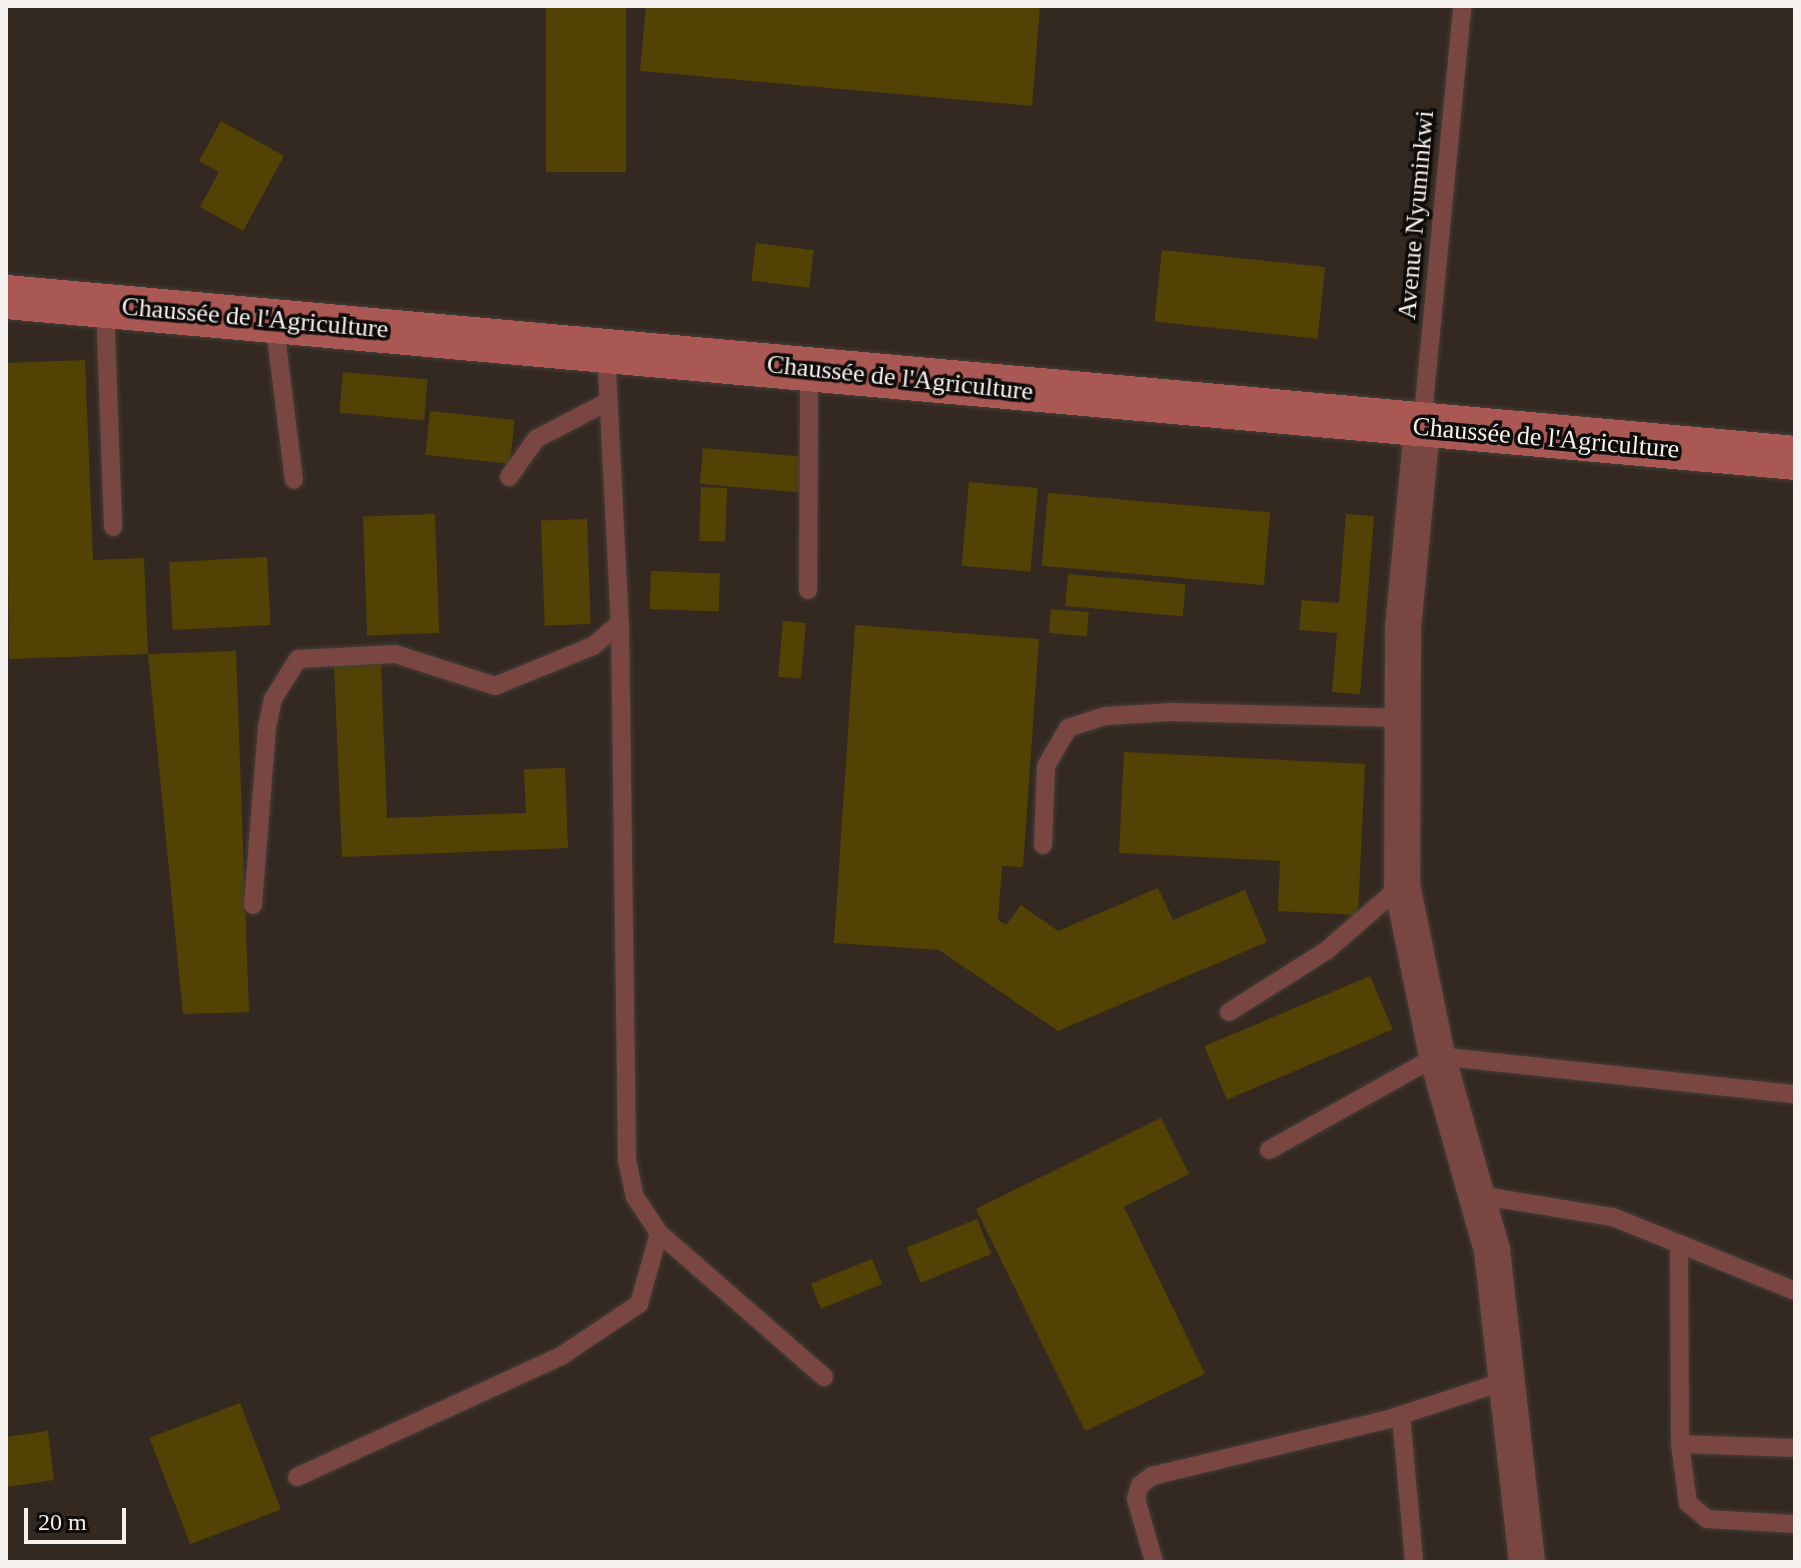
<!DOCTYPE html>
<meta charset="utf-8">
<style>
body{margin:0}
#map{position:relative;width:1801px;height:1568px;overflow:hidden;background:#27211c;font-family:Georgia,serif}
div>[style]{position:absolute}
.built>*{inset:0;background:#342920;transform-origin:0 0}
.building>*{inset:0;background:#524305;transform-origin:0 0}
.roads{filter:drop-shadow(0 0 2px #443e39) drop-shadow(0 0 2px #443e39)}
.lane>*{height:18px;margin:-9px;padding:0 9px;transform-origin:9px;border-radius:9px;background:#794642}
.street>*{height:36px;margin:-18px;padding:0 18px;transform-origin:18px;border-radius:18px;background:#794642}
.secondary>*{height:44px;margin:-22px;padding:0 22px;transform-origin:22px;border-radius:22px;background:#a95853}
span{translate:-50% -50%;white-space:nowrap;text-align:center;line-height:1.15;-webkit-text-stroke:7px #0e0b09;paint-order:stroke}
.street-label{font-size:26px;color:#f5f1ee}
.frame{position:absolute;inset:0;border:8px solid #f5f1ee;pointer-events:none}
.scale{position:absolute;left:24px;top:1508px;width:102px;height:36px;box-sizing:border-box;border:4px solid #f5f1ee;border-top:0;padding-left:10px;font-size:24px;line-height:28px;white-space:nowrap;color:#f5f1ee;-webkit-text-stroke:6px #0e0b09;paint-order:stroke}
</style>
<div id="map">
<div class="built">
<i style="left:6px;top:6px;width:1789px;height:1556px"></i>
</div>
<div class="building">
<i style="left:546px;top:6px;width:80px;height:166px"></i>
<i style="clip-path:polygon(646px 6px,1040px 6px,1032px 106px,640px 71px)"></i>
<i style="clip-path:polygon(221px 121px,284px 156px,243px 231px,200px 207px,219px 172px,199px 161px)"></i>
<i style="left:756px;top:243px;width:58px;height:38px;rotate:7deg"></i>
<i style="left:1162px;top:250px;width:164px;height:72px;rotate:6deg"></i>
<i style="clip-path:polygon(85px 360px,93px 560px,144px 558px,148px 654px,9px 659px,6px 363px)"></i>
<i style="left:343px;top:372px;width:85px;height:41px;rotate:5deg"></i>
<i style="left:430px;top:411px;width:85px;height:44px;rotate:6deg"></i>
<i style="left:703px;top:448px;width:99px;height:36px;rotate:5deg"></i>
<i style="left:969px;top:482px;width:69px;height:84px;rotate:5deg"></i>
<i style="left:701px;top:487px;width:26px;height:54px;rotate:2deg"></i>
<i style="left:1048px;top:493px;width:223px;height:73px;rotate:5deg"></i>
<i style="left:435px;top:514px;width:119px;height:72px;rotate:88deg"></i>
<i style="clip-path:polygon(1346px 514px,1374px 516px,1360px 694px,1332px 692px,1337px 633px,1299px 630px,1302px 600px,1339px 603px)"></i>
<i style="left:587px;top:519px;width:105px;height:46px;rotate:88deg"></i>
<i style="left:267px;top:557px;width:68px;height:98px;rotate:87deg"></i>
<i style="left:651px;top:571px;width:69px;height:38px;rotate:2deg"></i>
<i style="left:1068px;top:574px;width:118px;height:32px;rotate:5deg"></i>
<i style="left:1051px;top:609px;width:38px;height:24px;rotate:5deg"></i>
<i style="left:783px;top:621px;width:23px;height:56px;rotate:5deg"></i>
<i style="clip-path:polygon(855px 625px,1039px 639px,1023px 867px,1002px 866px,998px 920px,1006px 925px,1021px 905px,1058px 931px,1158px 888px,1173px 920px,1245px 890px,1267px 942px,1058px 1031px,939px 950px,834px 943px)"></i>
<i style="clip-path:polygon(236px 651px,249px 1012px,183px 1014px,148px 654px)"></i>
<i style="clip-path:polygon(381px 663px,387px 818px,526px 813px,524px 769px,565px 768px,568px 848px,342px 857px,334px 664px)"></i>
<i style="clip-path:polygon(1124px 752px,1365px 764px,1358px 915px,1278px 911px,1280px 861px,1119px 853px)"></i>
<i style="left:1370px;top:976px;width:58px;height:180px;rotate:67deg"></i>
<i style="clip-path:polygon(1161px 1118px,1189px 1174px,1124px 1207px,1205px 1374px,1085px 1431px,976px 1209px)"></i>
<i style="left:977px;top:1219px;width:38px;height:76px;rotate:68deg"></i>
<i style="left:872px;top:1259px;width:27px;height:66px;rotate:68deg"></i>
<i style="left:240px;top:1403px;width:114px;height:97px;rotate:69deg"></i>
<i style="clip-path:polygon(48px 1431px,54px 1480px,6px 1487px,6px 1437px)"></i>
</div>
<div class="roads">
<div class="lane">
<i style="left:105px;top:306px;width:221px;rotate:87.9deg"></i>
<i style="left:274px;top:320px;width:161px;rotate:82.9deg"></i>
<i style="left:606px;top:350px;width:273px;rotate:87.1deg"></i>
<i style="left:620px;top:623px;width:537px;rotate:89.25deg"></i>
<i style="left:627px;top:1160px;width:38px;rotate:78deg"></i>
<i style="left:635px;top:1197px;width:43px;rotate:56.3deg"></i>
<i style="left:659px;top:1233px;width:219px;rotate:41.1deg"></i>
<i style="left:1422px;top:425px;width:421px;rotate:-84.5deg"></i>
<i style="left:509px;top:477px;width:47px;rotate:-54.6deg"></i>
<i style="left:536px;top:439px;width:82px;rotate:-27.5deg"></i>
<i style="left:808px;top:590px;width:221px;rotate:-89.7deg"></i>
<i style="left:1043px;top:845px;width:79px;rotate:-87.8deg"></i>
<i style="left:1046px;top:766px;width:44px;rotate:-59.9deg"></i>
<i style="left:1068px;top:728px;width:39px;rotate:-18deg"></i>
<i style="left:1105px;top:716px;width:66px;rotate:-3.5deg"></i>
<i style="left:1171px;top:712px;width:230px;rotate:1.5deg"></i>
<i style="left:253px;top:905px;width:179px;rotate:-85.5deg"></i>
<i style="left:267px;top:727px;width:29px;rotate:-78deg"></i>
<i style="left:273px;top:699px;width:47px;rotate:-58deg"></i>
<i style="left:298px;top:659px;width:97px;rotate:-3deg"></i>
<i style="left:395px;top:654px;width:105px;rotate:17.7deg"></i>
<i style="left:495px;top:686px;width:106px;rotate:-22.2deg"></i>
<i style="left:593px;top:646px;width:35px;rotate:-40deg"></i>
<i style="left:1229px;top:1012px;width:115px;rotate:-32.2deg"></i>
<i style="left:1326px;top:951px;width:101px;rotate:-41deg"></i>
<i style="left:1269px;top:1150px;width:193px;rotate:-29.2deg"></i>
<i style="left:1437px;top:1056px;width:360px;rotate:6.1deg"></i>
<i style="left:1478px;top:1195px;width:137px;rotate:9.3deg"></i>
<i style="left:1613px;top:1217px;width:196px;rotate:22.1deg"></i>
<i style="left:1679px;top:1244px;width:200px;rotate:89.7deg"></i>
<i style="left:1680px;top:1444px;width:60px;rotate:82.3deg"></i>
<i style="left:1688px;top:1503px;width:25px;rotate:40deg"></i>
<i style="left:1707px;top:1519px;width:88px;rotate:3.3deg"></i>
<i style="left:1401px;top:1415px;width:148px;rotate:84.9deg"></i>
<i style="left:1680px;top:1444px;width:115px;rotate:2deg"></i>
<i style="left:297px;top:1477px;width:290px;rotate:-24.6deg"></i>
<i style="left:561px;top:1356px;width:94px;rotate:-33.7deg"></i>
<i style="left:639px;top:1304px;width:74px;rotate:-74.3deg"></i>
<i style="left:1154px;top:1562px;width:66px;rotate:-105.9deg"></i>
<i style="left:1136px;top:1499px;width:15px;rotate:-74deg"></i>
<i style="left:1140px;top:1485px;width:15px;rotate:-37deg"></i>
<i style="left:1152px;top:1476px;width:244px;rotate:-13.5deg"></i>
<i style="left:1389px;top:1419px;width:119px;rotate:-18.1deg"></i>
</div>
<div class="street">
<i style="left:1422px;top:428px;width:201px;rotate:95.4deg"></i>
<i style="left:1403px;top:628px;width:257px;rotate:90.2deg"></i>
<i style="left:1402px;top:885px;width:175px;rotate:78.4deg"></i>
<i style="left:1437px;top:1056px;width:202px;rotate:74.2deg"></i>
<i style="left:1492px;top:1250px;width:314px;rotate:83.6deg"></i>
</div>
<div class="secondary">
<i style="left:6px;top:297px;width:1796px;rotate:5.14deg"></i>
</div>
</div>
<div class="street-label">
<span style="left:1416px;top:215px;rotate:-85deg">Avenue Nyuminkwi</span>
<span style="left:255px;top:318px;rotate:5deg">Chaussée de l'Agriculture</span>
<span style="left:900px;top:378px;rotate:6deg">Chaussée de l'Agriculture</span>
<span style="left:1546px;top:438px;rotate:5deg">Chaussée de l'Agriculture</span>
</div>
<div class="frame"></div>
<div class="scale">20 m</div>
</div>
